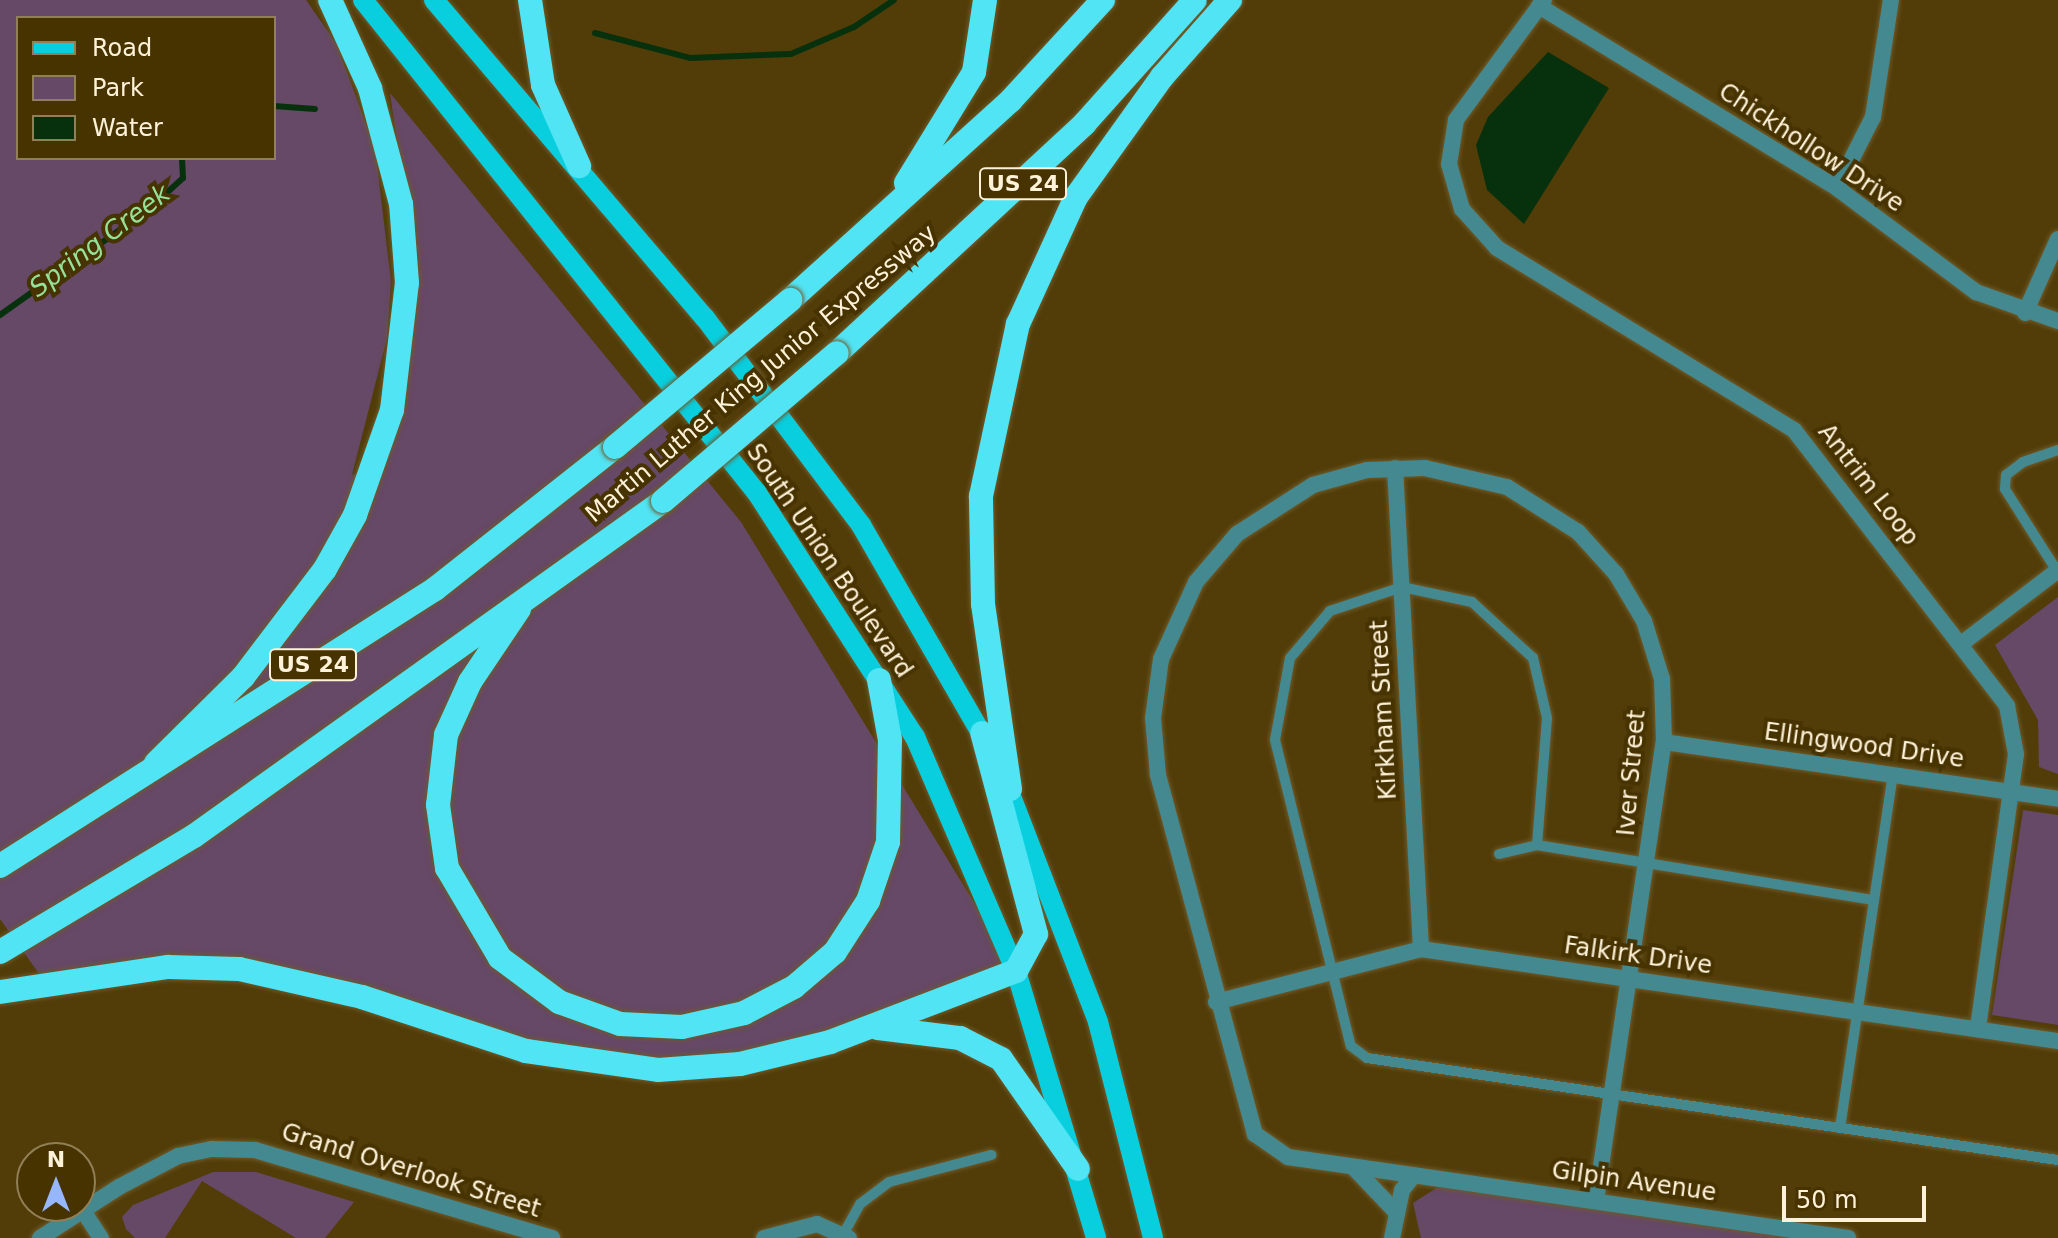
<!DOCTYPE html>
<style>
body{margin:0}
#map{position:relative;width:2058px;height:1238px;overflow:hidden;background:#523d09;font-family:"DejaVu Sans",sans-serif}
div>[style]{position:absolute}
.green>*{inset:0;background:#664867}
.water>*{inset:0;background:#07310d}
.stream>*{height:6px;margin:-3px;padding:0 3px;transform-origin:3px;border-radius:3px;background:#07310d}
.roads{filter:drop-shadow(0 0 2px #6e5a2a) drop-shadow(0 0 2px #6e5a2a)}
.service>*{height:10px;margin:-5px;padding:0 5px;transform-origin:5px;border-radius:5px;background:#448990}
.minor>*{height:16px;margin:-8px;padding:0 8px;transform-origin:8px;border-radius:8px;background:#448990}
.primary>*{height:20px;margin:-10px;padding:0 10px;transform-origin:10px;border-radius:10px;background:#09cede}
.motorway>*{height:24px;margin:-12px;padding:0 12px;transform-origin:12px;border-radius:12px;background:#51e4f4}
.bridges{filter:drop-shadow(0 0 2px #6e5a2a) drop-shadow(0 0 2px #6e5a2a)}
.motorway-bridge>*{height:24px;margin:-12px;padding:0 12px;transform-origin:12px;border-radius:12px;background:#51e4f4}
span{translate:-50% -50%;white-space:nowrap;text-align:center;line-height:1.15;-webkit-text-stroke:8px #473300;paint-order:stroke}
.shield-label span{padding:2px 6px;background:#473300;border:2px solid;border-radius:6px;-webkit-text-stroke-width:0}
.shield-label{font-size:22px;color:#fff2d9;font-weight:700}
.street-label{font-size:24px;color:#fff2d9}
.water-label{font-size:26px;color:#96e199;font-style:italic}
.legend{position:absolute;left:16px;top:16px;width:260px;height:144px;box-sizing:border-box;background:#473300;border:2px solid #917f57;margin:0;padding:10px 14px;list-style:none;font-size:24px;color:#fff2d9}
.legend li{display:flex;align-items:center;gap:16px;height:40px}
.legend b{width:40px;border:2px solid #917f57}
.north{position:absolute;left:16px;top:1142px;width:80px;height:80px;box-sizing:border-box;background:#473300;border:2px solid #917f57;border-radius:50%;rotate:0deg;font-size:22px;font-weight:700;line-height:32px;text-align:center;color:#fff2d9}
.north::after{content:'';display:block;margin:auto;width:28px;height:36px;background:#96b6fd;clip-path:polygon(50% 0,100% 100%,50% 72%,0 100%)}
.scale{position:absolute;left:1782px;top:1186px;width:144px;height:36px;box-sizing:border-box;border:4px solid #fff2d9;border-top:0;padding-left:10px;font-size:24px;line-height:28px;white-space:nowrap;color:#fff2d9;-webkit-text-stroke:6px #473300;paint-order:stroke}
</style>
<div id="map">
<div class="green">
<i style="clip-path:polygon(evenodd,0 0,306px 0,336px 43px,375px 148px,391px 281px,387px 338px,352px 475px,387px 462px,412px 346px,418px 286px,390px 93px,741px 522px,1016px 971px,830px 1042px,658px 1070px,526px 1051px,258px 972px,45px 982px,0 919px,0 0,18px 18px,274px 18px,274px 158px,18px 158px,18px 18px)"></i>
<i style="clip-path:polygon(2058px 597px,2058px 774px,2039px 767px,2038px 720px,1995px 645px)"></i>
<i style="clip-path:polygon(2023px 810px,2058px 815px,2058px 1025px,1992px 1015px)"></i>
<i style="clip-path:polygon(213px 1172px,256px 1172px,354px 1202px,325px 1238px,296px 1238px,202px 1181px,165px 1238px,135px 1238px,126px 1229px,122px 1217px,133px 1205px)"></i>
<i style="clip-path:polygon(1438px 1187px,1573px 1206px,1789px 1238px,1421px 1238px,1413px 1203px)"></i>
</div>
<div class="water">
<i style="clip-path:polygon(1548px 52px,1609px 88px,1524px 224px,1487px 190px,1476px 145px,1488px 117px)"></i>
</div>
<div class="stream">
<i style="left:595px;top:33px;width:98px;rotate:14.7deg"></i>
<i style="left:690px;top:58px;width:101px;rotate:-2.3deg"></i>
<i style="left:791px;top:54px;width:69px;rotate:-23.2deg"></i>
<i style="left:854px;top:27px;width:48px;rotate:-34deg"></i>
<i style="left:274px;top:106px;width:41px;rotate:4.2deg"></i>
<i style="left:0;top:315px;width:183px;rotate:-35.4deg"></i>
<i style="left:149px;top:209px;width:46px;rotate:-42.4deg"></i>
<i style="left:183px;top:178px;width:20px;rotate:-93deg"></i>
</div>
<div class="roads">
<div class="service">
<i style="left:2057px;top:571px;width:97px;rotate:-122.4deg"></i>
<i style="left:2005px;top:489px;width:14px;rotate:-86deg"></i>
<i style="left:2006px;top:475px;width:21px;rotate:-37deg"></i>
<i style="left:2023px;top:462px;width:37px;rotate:-19deg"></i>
<i style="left:1537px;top:845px;width:127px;rotate:-85.5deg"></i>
<i style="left:1547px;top:718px;width:62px;rotate:-103.1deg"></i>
<i style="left:1533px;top:658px;width:83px;rotate:-137.4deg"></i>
<i style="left:1472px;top:602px;width:72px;rotate:-167.9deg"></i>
<i style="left:1402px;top:587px;width:76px;rotate:161.6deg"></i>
<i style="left:1330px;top:611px;width:62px;rotate:130.4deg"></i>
<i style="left:1290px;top:658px;width:83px;rotate:100.4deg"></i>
<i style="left:1275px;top:740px;width:315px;rotate:76.1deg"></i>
<i style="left:1351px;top:1046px;width:20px;rotate:37deg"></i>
<i style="left:1367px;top:1058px;width:698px;rotate:8.4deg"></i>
<i style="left:1499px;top:854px;width:39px;rotate:-13deg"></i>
<i style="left:1537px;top:845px;width:341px;rotate:9.3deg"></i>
<i style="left:1840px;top:1128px;width:357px;rotate:-81.5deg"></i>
<i style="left:844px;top:1233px;width:33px;rotate:-61deg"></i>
<i style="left:860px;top:1204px;width:36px;rotate:-37deg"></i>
<i style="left:889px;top:1182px;width:106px;rotate:-14.8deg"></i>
</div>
<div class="minor">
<i style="left:1544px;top:0;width:149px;rotate:126.3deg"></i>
<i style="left:1456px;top:120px;width:45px;rotate:99deg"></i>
<i style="left:1449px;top:164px;width:47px;rotate:73.9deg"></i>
<i style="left:1462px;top:209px;width:52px;rotate:48.1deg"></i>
<i style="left:1497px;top:248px;width:348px;rotate:31.5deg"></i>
<i style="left:1794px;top:430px;width:349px;rotate:52.3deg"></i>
<i style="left:2007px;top:706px;width:49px;rotate:79.4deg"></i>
<i style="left:2016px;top:754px;width:278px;rotate:97.9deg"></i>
<i style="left:1539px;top:6px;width:349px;rotate:31.4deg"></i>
<i style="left:1837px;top:188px;width:174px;rotate:36.8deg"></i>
<i style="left:1976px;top:292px;width:87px;rotate:19.5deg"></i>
<i style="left:1837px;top:188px;width:80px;rotate:-63.1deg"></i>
<i style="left:1873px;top:117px;width:118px;rotate:-81.3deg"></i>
<i style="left:2025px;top:313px;width:81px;rotate:-66deg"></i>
<i style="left:1395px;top:468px;width:482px;rotate:86.9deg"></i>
<i style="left:1961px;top:644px;width:122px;rotate:-37.3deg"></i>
<i style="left:1664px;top:742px;width:398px;rotate:8.2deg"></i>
<i style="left:1216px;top:1002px;width:212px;rotate:-14.5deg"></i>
<i style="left:1421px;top:949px;width:644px;rotate:8.22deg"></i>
<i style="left:1355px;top:1169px;width:58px;rotate:46.4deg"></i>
<i style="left:1596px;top:1200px;width:463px;rotate:-81.6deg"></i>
<i style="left:1664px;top:742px;width:63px;rotate:-91.8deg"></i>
<i style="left:1662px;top:679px;width:61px;rotate:-107.2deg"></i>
<i style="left:1644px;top:621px;width:55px;rotate:-120.8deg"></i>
<i style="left:1616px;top:574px;width:57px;rotate:-132.1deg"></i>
<i style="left:1578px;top:532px;width:84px;rotate:-147.6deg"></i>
<i style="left:1507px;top:487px;width:84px;rotate:-167deg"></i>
<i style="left:1425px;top:468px;width:58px;rotate:178deg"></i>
<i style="left:1367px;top:470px;width:56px;rotate:164.5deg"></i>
<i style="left:1313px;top:485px;width:90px;rotate:147.2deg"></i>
<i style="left:1237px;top:534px;width:63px;rotate:130.5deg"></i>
<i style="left:1196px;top:582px;width:85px;rotate:114.4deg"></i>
<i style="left:1161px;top:659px;width:60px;rotate:97.7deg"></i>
<i style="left:1153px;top:718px;width:57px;rotate:85deg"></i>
<i style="left:1158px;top:775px;width:372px;rotate:74.9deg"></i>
<i style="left:1255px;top:1134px;width:40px;rotate:34.9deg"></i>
<i style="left:1288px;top:1157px;width:566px;rotate:8.23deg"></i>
<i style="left:82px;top:1209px;width:35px;rotate:57deg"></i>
<i style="left:40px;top:1238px;width:94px;rotate:-32.8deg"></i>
<i style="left:119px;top:1187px;width:67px;rotate:-27.7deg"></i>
<i style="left:178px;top:1156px;width:35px;rotate:-12deg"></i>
<i style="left:212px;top:1149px;width:43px;rotate:1.3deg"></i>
<i style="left:255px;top:1150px;width:310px;rotate:16.5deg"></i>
<i style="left:764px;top:1238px;width:55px;rotate:-14.8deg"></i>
<i style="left:817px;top:1224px;width:35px;rotate:24deg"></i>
<i style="left:1392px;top:1238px;width:49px;rotate:-78.2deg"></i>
<i style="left:1402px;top:1190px;width:19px;rotate:-51deg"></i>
</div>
<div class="primary">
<i style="left:363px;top:0;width:631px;rotate:51.37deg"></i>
<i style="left:757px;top:493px;width:291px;rotate:57.1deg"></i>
<i style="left:915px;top:737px;width:255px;rotate:66.7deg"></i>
<i style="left:1016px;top:971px;width:279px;rotate:73.3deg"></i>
<i style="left:434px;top:0;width:418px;rotate:49.6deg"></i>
<i style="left:705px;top:318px;width:259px;rotate:53deg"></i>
<i style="left:861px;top:525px;width:254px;rotate:60deg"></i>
<i style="left:1004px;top:778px;width:261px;rotate:68.9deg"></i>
<i style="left:1098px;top:1022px;width:223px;rotate:75.7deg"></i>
</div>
<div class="motorway">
<i style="left:530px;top:0;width:86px;rotate:81.3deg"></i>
<i style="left:543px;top:85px;width:89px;rotate:66deg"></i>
<i style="left:906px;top:183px;width:130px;rotate:-58.5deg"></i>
<i style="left:974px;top:72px;width:73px;rotate:-81.3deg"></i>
<i style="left:790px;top:300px;width:298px;rotate:-42.1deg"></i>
<i style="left:1011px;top:100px;width:136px;rotate:-47.4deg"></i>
<i style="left:837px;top:353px;width:337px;rotate:-42.8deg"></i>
<i style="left:1084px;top:124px;width:166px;rotate:-48.2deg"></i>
<i style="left:519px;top:609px;width:88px;rotate:123.9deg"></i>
<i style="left:470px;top:682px;width:58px;rotate:114.4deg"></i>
<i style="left:446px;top:735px;width:70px;rotate:96.5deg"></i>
<i style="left:438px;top:805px;width:64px;rotate:81.9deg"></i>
<i style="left:447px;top:868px;width:104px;rotate:59.5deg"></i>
<i style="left:500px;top:958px;width:74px;rotate:36.7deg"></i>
<i style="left:559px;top:1002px;width:65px;rotate:19.8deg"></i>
<i style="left:620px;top:1024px;width:62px;rotate:2.8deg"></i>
<i style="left:682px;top:1027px;width:64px;rotate:-12.7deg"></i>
<i style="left:744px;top:1013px;width:56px;rotate:-27.5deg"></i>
<i style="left:794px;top:987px;width:54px;rotate:-40.5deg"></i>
<i style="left:835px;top:952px;width:61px;rotate:-57.1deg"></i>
<i style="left:868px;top:901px;width:62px;rotate:-71.3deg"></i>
<i style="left:888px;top:842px;width:102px;rotate:-88.9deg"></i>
<i style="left:890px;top:740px;width:61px;rotate:-100.4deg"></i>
<i style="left:156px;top:763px;width:122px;rotate:-44.7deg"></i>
<i style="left:243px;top:677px;width:136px;rotate:-52.8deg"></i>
<i style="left:325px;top:569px;width:62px;rotate:-60.9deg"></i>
<i style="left:355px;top:515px;width:111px;rotate:-70.6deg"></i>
<i style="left:392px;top:410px;width:128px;rotate:-83.3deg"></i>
<i style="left:407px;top:283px;width:79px;rotate:-94.3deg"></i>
<i style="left:401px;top:204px;width:120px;rotate:-105deg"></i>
<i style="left:370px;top:88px;width:97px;rotate:-114.4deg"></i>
<i style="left:1010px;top:789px;width:187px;rotate:-98.3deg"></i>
<i style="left:983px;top:604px;width:108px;rotate:-91.1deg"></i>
<i style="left:981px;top:496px;width:176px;rotate:-77.9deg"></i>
<i style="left:1018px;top:324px;width:140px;rotate:-65.5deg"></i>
<i style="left:1076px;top:197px;width:148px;rotate:-54.4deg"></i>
<i style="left:1162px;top:77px;width:103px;rotate:-48.6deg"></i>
<i style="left:0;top:866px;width:516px;rotate:-32.49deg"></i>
<i style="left:435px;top:589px;width:229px;rotate:-38.3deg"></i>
<i style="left:0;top:952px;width:226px;rotate:-30.9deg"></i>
<i style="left:194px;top:836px;width:576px;rotate:-35.54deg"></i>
<i style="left:0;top:992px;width:170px;rotate:-8.5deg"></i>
<i style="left:168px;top:967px;width:71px;rotate:1.6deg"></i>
<i style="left:239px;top:969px;width:126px;rotate:12.8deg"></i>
<i style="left:362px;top:997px;width:173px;rotate:18.2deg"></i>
<i style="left:526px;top:1051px;width:133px;rotate:8.2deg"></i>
<i style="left:658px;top:1070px;width:82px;rotate:-4.2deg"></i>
<i style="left:740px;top:1064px;width:93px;rotate:-13.7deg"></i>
<i style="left:830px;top:1042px;width:199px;rotate:-20.9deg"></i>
<i style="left:1016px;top:971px;width:42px;rotate:-61.6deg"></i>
<i style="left:1036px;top:934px;width:208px;rotate:-105deg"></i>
<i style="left:878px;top:1028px;width:83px;rotate:7deg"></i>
<i style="left:960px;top:1038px;width:46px;rotate:27.1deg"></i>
<i style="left:1001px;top:1059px;width:134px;rotate:55deg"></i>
</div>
</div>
<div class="bridges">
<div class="motorway-bridge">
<i style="left:615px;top:447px;width:229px;rotate:-40deg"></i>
<i style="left:663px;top:501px;width:228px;rotate:-40.4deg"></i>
</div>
</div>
<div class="shield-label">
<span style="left:1023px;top:184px">US 24</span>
<span style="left:313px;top:665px">US 24</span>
</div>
<div class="street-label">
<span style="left:1811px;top:148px;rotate:33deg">Chickhollow Drive</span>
<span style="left:761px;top:374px;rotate:-40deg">Martin Luther King Junior Expressway</span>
<span style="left:1868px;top:485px;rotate:52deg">Antrim Loop</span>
<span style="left:829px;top:561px;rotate:56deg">South Union Boulevard</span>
<span style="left:1384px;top:710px;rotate:-93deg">Kirkham Street</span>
<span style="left:1864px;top:746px;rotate:8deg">Ellingwood Drive</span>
<span style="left:1632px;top:773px;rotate:-85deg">Iver Street</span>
<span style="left:1638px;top:956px;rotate:8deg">Falkirk Drive</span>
<span style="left:411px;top:1171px;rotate:17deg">Grand Overlook Street</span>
<span style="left:1634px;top:1182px;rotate:8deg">Gilpin Avenue</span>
</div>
<div class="water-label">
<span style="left:100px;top:241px;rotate:-37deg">Spring Creek</span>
</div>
<ul class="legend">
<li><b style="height:10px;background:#09cede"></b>Road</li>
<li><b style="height:22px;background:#664867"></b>Park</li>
<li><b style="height:22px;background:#07310d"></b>Water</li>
</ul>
<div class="north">N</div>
<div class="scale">50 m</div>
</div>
